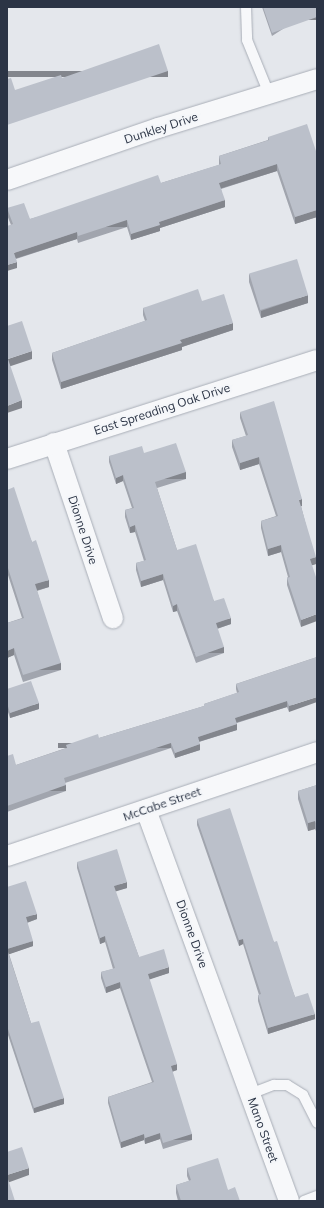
<!DOCTYPE html>
<style>
body{margin:0}
#map{position:relative;width:324px;height:1208px;overflow:hidden;background:#e4e7ec;font-family:Mulish,sans-serif}
div>[style]{position:absolute}
.roads{filter:drop-shadow(0 0 1px #a9aeb7) drop-shadow(0 0 1px #a9aeb7)}
.service>*{height:10px;margin:-5px;padding:0 5px;transform-origin:5px;border-radius:5px;background:#f7f8fa}
.minor>*{height:20px;margin:-10px;padding:0 10px;transform-origin:10px;border-radius:10px;background:#f7f8fa}
.wall>*{inset:0;background:#a1a5ae}
.shaded-wall>*{inset:0;background:#83868d;transform-origin:0 0}
.building>*{inset:0;background:#bbc0ca;transform-origin:0 0}
span{translate:-50% -50%;white-space:nowrap;text-align:center;line-height:1.15;-webkit-text-stroke:4px #f4f6f9;paint-order:stroke}
.street-label{font-size:12px;color:#2b3445}
.frame{position:absolute;inset:0;border:8px solid #2b3445;pointer-events:none}
</style>
<div id="map">
<div class="roads">
<div class="service">
<i style="left:246px;top:7px;width:33px;rotate:88deg"></i>
<i style="left:247px;top:40px;width:58px;rotate:67.8deg"></i>
<i style="left:250px;top:1094px;width:26px;rotate:-21deg"></i>
<i style="left:274px;top:1085px;width:13px"></i>
<i style="left:287px;top:1085px;width:19px;rotate:32deg"></i>
<i style="left:303px;top:1095px;width:31px;rotate:63deg"></i>
<i style="left:304px;top:1201px;width:14px;rotate:-21deg"></i>
</div>
<div class="minor">
<i style="left:7px;top:180px;width:160px;rotate:-19deg"></i>
<i style="left:158px;top:128px;width:166px;rotate:-17.1deg"></i>
<i style="left:54px;top:443px;width:185px;rotate:71.4deg"></i>
<i style="left:7px;top:459px;width:325px;rotate:-17.7deg"></i>
<i style="left:146px;top:810px;width:416px;rotate:69.9deg"></i>
<i style="left:7px;top:856px;width:327px;rotate:-18.5deg"></i>
</div>
</div>
<div class="wall">
<i style="clip-path:polygon(262px 7px,317px 7px,272px 36px)"></i>
<i style="clip-path:polygon(268px 137px,317px 154px,317px 217px,295px 224px,277px 171px,221px 189px,225px 207px,160px 228px,160px 231px,131px 240px,127px 227px,78px 243px,77px 239px,16px 259px,17px 268px,11px 225px,7px 215px,7px 208px,30px 219px,161px 183px,219px 165px,219px 156px,268px 140px)"></i>
<i style="clip-path:polygon(249px 274px,308px 303px,261px 318px,249px 282px)"></i>
<i style="clip-path:polygon(202px 301px,233px 330px,182px 347px,182px 350px,61px 389px,52px 360px,52px 353px,145px 321px,143px 315px,143px 308px)"></i>
<i style="clip-path:polygon(240px 412px,302px 506px,301px 506px,316px 564px,312px 565px,301px 627px,287px 585px,287px 578px,288px 577px,281px 552px,268px 556px,261px 528px,261px 521px,276px 516px,259px 464px,240px 470px,232px 447px,232px 440px,246px 436px,240px 418px)"></i>
<i style="clip-path:polygon(144px 453px,186px 479px,157px 488px,177px 550px,231px 624px,217px 629px,224px 653px,196px 663px,177px 611px,173px 612px,163px 580px,141px 587px,136px 570px,136px 563px,144px 561px,135px 532px,130px 533px,125px 517px,125px 510px,132px 508px,123px 481px,116px 484px,109px 462px,109px 456px)"></i>
<i style="clip-path:polygon(7px 490px,32px 542px,49px 587px,37px 591px,61px 670px,23px 682px,14px 655px,7px 658px,7px 623px,22px 618px,7px 572px)"></i>
<i style="clip-path:polygon(317px 657px,289px 712px,287px 707px,237px 723px,237px 730px,199px 742px,200px 750px,175px 758px,171px 748px,65px 783px,66px 791px,7px 812px,7px 756px,16px 765px,66px 748px,66px 745px,99px 738px,204px 706px,204px 704px,237px 693px,236px 689px,236px 684px)"></i>
<i style="clip-path:polygon(7px 689px,39px 709px,10px 718px,7px 709px)"></i>
<i style="clip-path:polygon(317px 785px,317px 833px,315px 829px,308px 831px,298px 799px,298px 791px)"></i>
<i style="clip-path:polygon(197px 819px,274px 942px,295px 997px,315px 1019px,268px 1034px,258px 1001px,258px 995px,259px 995px,243px 944px,239px 946px,197px 825px)"></i>
<i style="clip-path:polygon(77px 862px,127px 888px,115px 891px,139px 957px,169px 973px,149px 979px,177px 1070px,172px 1072px,192px 1140px,163px 1149px,160px 1139px,145px 1144px,144px 1140px,121px 1148px,108px 1103px,108px 1097px,152px 1082px,120px 988px,106px 993px,101px 978px,101px 972px,113px 969px,105px 942px,100px 944px,77px 868px)"></i>
<i style="clip-path:polygon(7px 887px,37px 919px,27px 923px,33px 946px,9px 954px,31px 1023px,64px 1104px,34px 1113px,7px 1032px)"></i>
<i style="clip-path:polygon(187px 1168px,228px 1190px,240px 1201px,178px 1201px,176px 1193px,176px 1185px,189px 1181px,187px 1176px)"></i>
</div>
<div class="shaded-wall">
<i style="left:317px;top:17px;width:3px;height:48px;rotate:90deg"></i>
<i style="left:168px;top:71px;width:6px;height:170px;rotate:90deg"></i>
<i style="clip-path:polygon(277px 164px,277px 171px,219px 189px,219px 183px)"></i>
<i style="clip-path:polygon(225px 200px,225px 207px,160px 228px,160px 231px,131px 240px,131px 234px,159px 222px)"></i>
<i style="clip-path:polygon(317px 210px,317px 217px,295px 224px,295px 217px)"></i>
<i style="left:127px;top:220px;width:7px;height:52px;rotate:90deg"></i>
<i style="clip-path:polygon(77px 232px,77px 239px,14px 259px,14px 253px)"></i>
<i style="clip-path:polygon(17px 262px,17px 268px,7px 271px,7px 265px)"></i>
<i style="clip-path:polygon(308px 295px,308px 303px,261px 318px,261px 311px)"></i>
<i style="clip-path:polygon(233px 323px,233px 330px,182px 347px,182px 350px,61px 389px,61px 382px,180px 340px)"></i>
<i style="clip-path:polygon(32px 351px,32px 359px,8px 367px,8px 359px)"></i>
<i style="clip-path:polygon(22px 400px,22px 408px,7px 413px,7px 406px)"></i>
<i style="clip-path:polygon(259px 457px,259px 464px,240px 470px,240px 463px)"></i>
<i style="left:186px;top:472px;width:7px;height:33px;rotate:90deg"></i>
<i style="clip-path:polygon(123px 475px,123px 481px,116px 484px,116px 478px)"></i>
<i style="clip-path:polygon(302px 499px,302px 506px,299px 507px,299px 500px)"></i>
<i style="clip-path:polygon(135px 525px,135px 532px,130px 533px,130px 527px)"></i>
<i style="clip-path:polygon(281px 545px,281px 552px,268px 556px,268px 549px)"></i>
<i style="clip-path:polygon(316px 557px,316px 564px,310px 566px,310px 559px)"></i>
<i style="clip-path:polygon(163px 574px,163px 580px,141px 587px,141px 581px)"></i>
<i style="clip-path:polygon(49px 580px,49px 587px,35px 591px,35px 584px)"></i>
<i style="clip-path:polygon(177px 604px,177px 611px,173px 612px,173px 606px)"></i>
<i style="clip-path:polygon(317px 614px,317px 621px,301px 627px,301px 620px)"></i>
<i style="clip-path:polygon(231px 618px,231px 624px,216px 629px,216px 623px)"></i>
<i style="left:224px;top:647px;width:6px;height:30px;rotate:90deg"></i>
<i style="clip-path:polygon(14px 648px,14px 655px,7px 658px,7px 651px)"></i>
<i style="left:61px;top:663px;width:7px;height:40px;rotate:90deg"></i>
<i style="clip-path:polygon(317px 697px,317px 702px,289px 712px,289px 706px)"></i>
<i style="clip-path:polygon(287px 701px,287px 707px,235px 723px,235px 718px)"></i>
<i style="clip-path:polygon(39px 703px,39px 709px,10px 718px,10px 713px)"></i>
<i style="clip-path:polygon(237px 724px,237px 730px,198px 742px,198px 737px)"></i>
<i style="left:171px;top:743px;width:5px;height:113px;rotate:90deg"></i>
<i style="clip-path:polygon(200px 744px,200px 750px,175px 758px,175px 753px)"></i>
<i style="left:66px;top:785px;width:6px;height:63px;rotate:90deg"></i>
<i style="clip-path:polygon(315px 821px,315px 829px,308px 831px,308px 823px)"></i>
<i style="clip-path:polygon(127px 882px,127px 888px,114px 892px,114px 886px)"></i>
<i style="clip-path:polygon(37px 914px,37px 919px,26px 923px,26px 917px)"></i>
<i style="clip-path:polygon(105px 936px,105px 942px,100px 944px,100px 938px)"></i>
<i style="clip-path:polygon(243px 939px,243px 944px,239px 946px,239px 940px)"></i>
<i style="clip-path:polygon(33px 941px,33px 946px,7px 955px,7px 949px)"></i>
<i style="clip-path:polygon(169px 967px,169px 973px,148px 980px,148px 974px)"></i>
<i style="clip-path:polygon(120px 982px,120px 988px,106px 993px,106px 987px)"></i>
<i style="clip-path:polygon(315px 1014px,315px 1019px,268px 1034px,268px 1028px)"></i>
<i style="clip-path:polygon(177px 1064px,177px 1070px,171px 1072px,171px 1066px)"></i>
<i style="clip-path:polygon(64px 1098px,64px 1104px,34px 1113px,34px 1108px)"></i>
<i style="clip-path:polygon(160px 1133px,160px 1139px,145px 1144px,145px 1138px)"></i>
<i style="clip-path:polygon(144px 1134px,144px 1140px,121px 1148px,121px 1142px)"></i>
<i style="left:192px;top:1134px;width:6px;height:30px;rotate:90deg"></i>
<i style="clip-path:polygon(29px 1168px,29px 1175px,7px 1183px,7px 1175px)"></i>
</div>
<div class="building">
<i style="clip-path:polygon(263px 7px,317px 7px,317px 17px,272px 33px)"></i>
<i style="clip-path:polygon(159px 44px,168px 71px,7px 125px,7px 79px,11px 78px,15px 90px,61px 75px,62px 78px)"></i>
<i style="clip-path:polygon(307px 124px,317px 154px,317px 210px,295px 217px,277px 164px,219px 183px,225px 200px,159px 222px,160px 225px,131px 234px,127px 220px,78px 236px,77px 232px,14px 253px,17px 262px,7px 265px,7px 226px,13px 224px,7px 208px,24px 203px,30px 219px,158px 175px,161px 183px,221px 164px,219px 156px,269px 140px,268px 137px)"></i>
<i style="left:297px;top:259px;width:38px;height:50px;rotate:73deg"></i>
<i style="clip-path:polygon(198px 289px,202px 301px,224px 294px,233px 323px,180px 340px,182px 343px,61px 382px,52px 353px,147px 320px,143px 308px)"></i>
<i style="clip-path:polygon(22px 321px,32px 351px,8px 359px,22px 400px,7px 406px,7px 326px)"></i>
<i style="clip-path:polygon(274px 401px,302px 499px,299px 500px,316px 557px,310px 559px,317px 580px,317px 614px,301px 620px,287px 578px,290px 577px,281px 545px,268px 549px,261px 521px,278px 516px,259px 457px,240px 463px,232px 440px,248px 435px,240px 412px)"></i>
<i style="clip-path:polygon(176px 443px,186px 472px,155px 482px,177px 550px,196px 544px,214px 601px,224px 598px,231px 618px,216px 623px,224px 647px,196px 657px,177px 604px,173px 606px,163px 574px,141px 581px,136px 563px,146px 560px,135px 525px,130px 527px,125px 510px,134px 508px,123px 475px,116px 478px,109px 456px,142px 446px,144px 453px)"></i>
<i style="clip-path:polygon(14px 487px,32px 542px,36px 540px,49px 580px,35px 584px,61px 663px,23px 675px,14px 648px,7px 651px,7px 623px,24px 618px,7px 565px,7px 490px)"></i>
<i style="clip-path:polygon(317px 657px,317px 697px,289px 706px,287px 701px,235px 718px,237px 724px,198px 737px,200px 744px,175px 753px,171px 743px,64px 778px,66px 785px,7px 806px,7px 756px,13px 754px,16px 765px,67px 748px,66px 745px,98px 734px,99px 738px,204px 706px,204px 704px,239px 692px,236px 684px)"></i>
<i style="clip-path:polygon(31px 681px,39px 703px,10px 713px,7px 703px,7px 689px)"></i>
<i style="clip-path:polygon(317px 785px,317px 825px,315px 821px,308px 823px,298px 791px)"></i>
<i style="clip-path:polygon(230px 808px,274px 942px,277px 941px,295px 997px,308px 993px,315px 1014px,268px 1028px,258px 995px,261px 994px,243px 939px,239px 940px,197px 819px)"></i>
<i style="clip-path:polygon(117px 849px,127px 882px,114px 886px,139px 957px,164px 949px,169px 967px,148px 974px,177px 1064px,171px 1066px,192px 1134px,163px 1143px,160px 1133px,145px 1138px,144px 1134px,121px 1142px,108px 1097px,154px 1082px,120px 982px,106px 987px,101px 972px,115px 968px,105px 936px,100px 938px,77px 862px)"></i>
<i style="clip-path:polygon(26px 881px,37px 914px,26px 917px,33px 941px,7px 949px,31px 1023px,39px 1021px,64px 1098px,34px 1108px,7px 1026px,7px 887px)"></i>
<i style="clip-path:polygon(22px 1147px,29px 1168px,7px 1175px,7px 1152px)"></i>
<i style="clip-path:polygon(218px 1158px,228px 1190px,235px 1187px,240px 1201px,181px 1201px,176px 1185px,191px 1180px,187px 1168px)"></i>
<i style="clip-path:polygon(7px 1176px,15px 1201px,7px 1201px)"></i>
</div>
<div class="street-label">
<span style="left:161px;top:128px;rotate:-18deg">Dunkley Drive</span>
<span style="left:162px;top:409px;rotate:-18deg">East Spreading Oak Drive</span>
<span style="left:83px;top:530px;rotate:72deg">Dionne Drive</span>
<span style="left:162px;top:804px;rotate:-19deg">McCabe Street</span>
<span style="left:192px;top:934px;rotate:70deg">Dionne Drive</span>
<span style="left:263px;top:1130px;rotate:70deg">Mano Street</span>
</div>
<div class="frame"></div>
</div>
